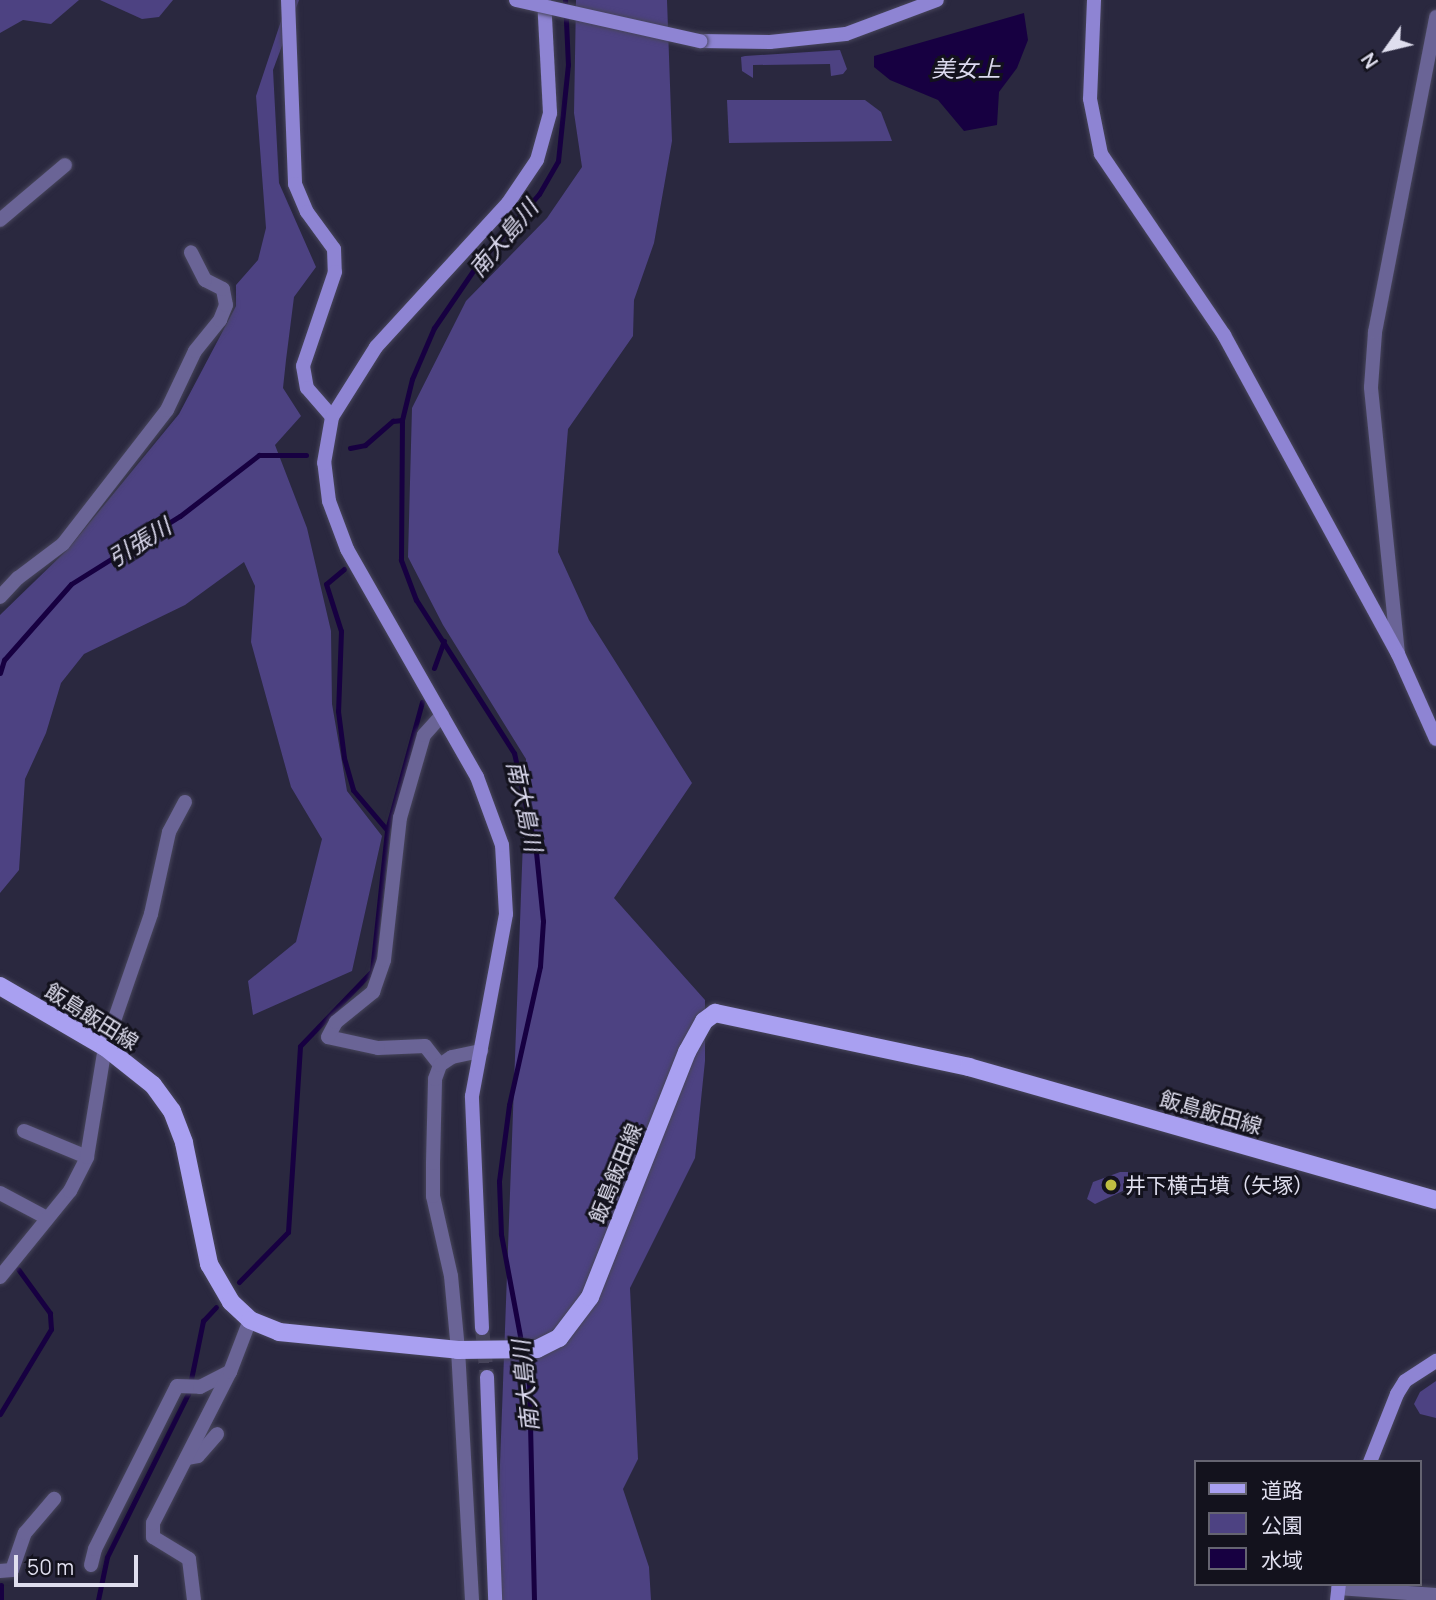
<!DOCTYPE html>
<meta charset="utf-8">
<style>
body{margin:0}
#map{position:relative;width:1436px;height:1600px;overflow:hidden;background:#2a283f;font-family:Manrope,"Noto Sans JP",sans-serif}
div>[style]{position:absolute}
.green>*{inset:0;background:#4d4282}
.water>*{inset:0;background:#170041}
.stream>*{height:5px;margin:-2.5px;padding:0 2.5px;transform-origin:2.5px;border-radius:2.5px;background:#170041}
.secondary-tunnel>*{height:14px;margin-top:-7px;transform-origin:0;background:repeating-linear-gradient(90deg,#454359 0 14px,transparent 0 21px)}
.roads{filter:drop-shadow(0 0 2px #47455b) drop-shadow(0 0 2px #47455b)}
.street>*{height:14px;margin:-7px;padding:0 7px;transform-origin:7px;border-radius:7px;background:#6a6496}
.secondary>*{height:14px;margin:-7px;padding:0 7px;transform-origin:7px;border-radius:7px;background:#8e84d3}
.primary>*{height:18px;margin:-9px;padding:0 9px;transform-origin:9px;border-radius:9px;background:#a9a0f1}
.bridges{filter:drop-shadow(0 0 2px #47455b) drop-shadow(0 0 2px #47455b)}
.secondary-bridge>*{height:14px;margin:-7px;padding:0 7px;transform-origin:7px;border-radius:7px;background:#8e84d3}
.dots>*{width:19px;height:19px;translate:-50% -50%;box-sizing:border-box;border:4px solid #13121d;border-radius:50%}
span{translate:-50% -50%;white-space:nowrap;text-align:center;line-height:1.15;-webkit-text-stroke:6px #13121d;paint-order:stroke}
.street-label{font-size:21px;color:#dfdeee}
.poi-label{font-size:21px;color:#dfdeee}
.left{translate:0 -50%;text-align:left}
.water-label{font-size:23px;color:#dcdaef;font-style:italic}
.legend{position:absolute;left:1194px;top:1460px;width:228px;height:126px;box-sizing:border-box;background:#13121d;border:2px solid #656471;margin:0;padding:9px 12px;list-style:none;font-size:21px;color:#dfdeee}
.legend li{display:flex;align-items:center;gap:14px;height:35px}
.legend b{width:35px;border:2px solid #656471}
.north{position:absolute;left:1352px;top:14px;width:70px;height:70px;-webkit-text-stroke:5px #13121d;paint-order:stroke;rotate:236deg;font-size:19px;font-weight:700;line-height:28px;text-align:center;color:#dfdeee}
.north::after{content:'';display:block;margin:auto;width:24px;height:32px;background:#dfdeee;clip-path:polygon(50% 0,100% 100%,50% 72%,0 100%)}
.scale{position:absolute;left:14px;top:1555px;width:124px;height:32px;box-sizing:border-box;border:4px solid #dfdeee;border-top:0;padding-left:9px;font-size:21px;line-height:24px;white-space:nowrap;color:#dfdeee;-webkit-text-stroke:5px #13121d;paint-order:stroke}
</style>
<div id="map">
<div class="green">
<i style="clip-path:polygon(0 0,79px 0,51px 24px,23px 20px,0 33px)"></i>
<i style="clip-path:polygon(100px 0,173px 0,159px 17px,142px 19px)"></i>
<i style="clip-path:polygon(288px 0,299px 0,273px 70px,279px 183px,316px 267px,294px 297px,286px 360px,283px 388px,301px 416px,275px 445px,307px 528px,331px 631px,332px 704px,347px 791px,382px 836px,352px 971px,253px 1015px,248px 981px,296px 942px,322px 839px,291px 787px,251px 642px,255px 586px,244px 562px,185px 605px,84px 654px,61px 683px,46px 733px,25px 779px,19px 870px,0 893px,0 615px,68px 549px,179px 414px,236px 306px,236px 285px,258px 260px,266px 228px,256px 96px)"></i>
<i style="clip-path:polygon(576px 0,667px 0,672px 141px,654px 243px,634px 300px,633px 336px,568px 429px,558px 552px,589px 620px,692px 783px,614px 898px,705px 1000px,705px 1061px,695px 1158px,630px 1288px,638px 1459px,623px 1489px,649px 1567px,651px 1600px,495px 1600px,526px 759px,443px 625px,408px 557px,412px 408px,466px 301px,547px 218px,582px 167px,574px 113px)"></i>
<i style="clip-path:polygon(840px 50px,847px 69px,843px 74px,831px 76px,830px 64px,753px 65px,753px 78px,742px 71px,741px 57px,745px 56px)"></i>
<i style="clip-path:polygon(727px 100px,865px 100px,881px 112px,892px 141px,729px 143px)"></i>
<i style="clip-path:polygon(1120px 1172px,1132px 1172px,1137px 1177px,1129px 1188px,1095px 1204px,1087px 1199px,1093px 1182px)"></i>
<i style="clip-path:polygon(1436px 1381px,1436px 1418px,1420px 1414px,1414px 1404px,1420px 1392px)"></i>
</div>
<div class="water">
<i style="clip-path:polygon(1024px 13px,1028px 40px,1017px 68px,999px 92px,997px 125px,964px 131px,938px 100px,890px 80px,874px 67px,874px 56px)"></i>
</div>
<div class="stream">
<i style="left:350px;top:448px;width:15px;rotate:-11deg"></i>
<i style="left:365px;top:445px;width:37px;rotate:-41deg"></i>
<i style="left:393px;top:421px;width:9px;rotate:-6deg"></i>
<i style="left:344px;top:569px;width:23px;rotate:140deg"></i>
<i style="left:326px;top:584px;width:49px;rotate:72.3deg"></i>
<i style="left:341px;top:631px;width:80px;rotate:92.1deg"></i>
<i style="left:338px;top:711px;width:47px;rotate:82.7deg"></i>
<i style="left:344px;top:758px;width:33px;rotate:74deg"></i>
<i style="left:353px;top:790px;width:52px;rotate:49.6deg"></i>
<i style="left:434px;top:668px;width:29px;rotate:-70deg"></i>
<i style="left:0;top:673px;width:14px;rotate:-73deg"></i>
<i style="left:4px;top:660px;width:101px;rotate:-48.6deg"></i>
<i style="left:71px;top:584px;width:128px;rotate:-32deg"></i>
<i style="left:180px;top:516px;width:100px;rotate:-37.7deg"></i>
<i style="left:259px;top:455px;width:47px"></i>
<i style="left:239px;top:1282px;width:70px;rotate:-45.6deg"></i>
<i style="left:288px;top:1232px;width:186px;rotate:-86.3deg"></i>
<i style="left:300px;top:1046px;width:104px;rotate:-46.2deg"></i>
<i style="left:372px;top:971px;width:142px;rotate:-83.9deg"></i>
<i style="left:387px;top:830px;width:133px;rotate:-74.7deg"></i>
<i style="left:0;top:1414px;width:99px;rotate:-59deg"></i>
<i style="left:51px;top:1329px;width:16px;rotate:-94deg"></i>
<i style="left:50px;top:1313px;width:54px;rotate:-126deg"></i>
<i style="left:1px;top:1600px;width:15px;rotate:-90deg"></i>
<i style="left:98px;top:1600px;width:44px;rotate:-78.2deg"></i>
<i style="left:107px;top:1557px;width:182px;rotate:-63.6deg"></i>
<i style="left:188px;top:1394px;width:75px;rotate:-78.4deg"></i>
<i style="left:203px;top:1321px;width:19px;rotate:-47deg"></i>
<i style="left:534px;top:1600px;width:216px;rotate:-91.3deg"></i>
<i style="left:529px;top:1384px;width:153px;rotate:-100.6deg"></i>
<i style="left:501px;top:1234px;width:53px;rotate:-92.2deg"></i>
<i style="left:499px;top:1181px;width:77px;rotate:-82.5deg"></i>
<i style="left:509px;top:1105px;width:142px;rotate:-77.4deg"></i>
<i style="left:540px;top:966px;width:45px;rotate:-86.2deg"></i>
<i style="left:543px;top:921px;width:69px;rotate:-95.8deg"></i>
<i style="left:536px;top:852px;width:101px;rotate:-102.5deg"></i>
<i style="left:514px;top:753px;width:182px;rotate:-122.6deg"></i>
<i style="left:416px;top:600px;width:43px;rotate:-110.6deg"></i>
<i style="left:401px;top:560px;width:140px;rotate:-89.6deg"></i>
<i style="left:402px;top:420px;width:42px;rotate:-76.3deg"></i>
<i style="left:412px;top:379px;width:56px;rotate:-66.7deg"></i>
<i style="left:434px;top:328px;width:76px;rotate:-55.7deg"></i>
<i style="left:477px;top:265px;width:94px;rotate:-48.9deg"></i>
<i style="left:539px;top:194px;width:38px;rotate:-60deg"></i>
<i style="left:558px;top:161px;width:97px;rotate:-84.1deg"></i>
<i style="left:568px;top:65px;width:65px;rotate:-92.6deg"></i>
</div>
<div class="secondary-tunnel">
<i style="left:482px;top:1328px;width:49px;rotate:84.2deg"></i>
</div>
<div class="roads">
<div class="street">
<i style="left:0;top:220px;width:85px;rotate:-40.2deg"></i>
<i style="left:0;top:597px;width:26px;rotate:-47deg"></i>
<i style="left:18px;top:578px;width:56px;rotate:-37.1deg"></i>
<i style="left:63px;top:544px;width:170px;rotate:-52.2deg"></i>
<i style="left:167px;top:410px;width:65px;rotate:-64.6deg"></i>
<i style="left:195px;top:351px;width:40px;rotate:-51deg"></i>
<i style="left:220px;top:320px;width:16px;rotate:-68deg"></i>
<i style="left:226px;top:305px;width:16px;rotate:-101deg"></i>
<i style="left:223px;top:289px;width:20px;rotate:-153deg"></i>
<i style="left:205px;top:280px;width:31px;rotate:-117deg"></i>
<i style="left:1398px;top:654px;width:268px;rotate:-95.8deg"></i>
<i style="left:1371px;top:387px;width:55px;rotate:-85.8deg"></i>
<i style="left:1375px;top:332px;width:321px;rotate:-79deg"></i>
<i style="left:440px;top:1065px;width:24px;rotate:-128deg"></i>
<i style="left:425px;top:1046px;width:47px;rotate:177.6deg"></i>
<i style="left:378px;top:1048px;width:51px;rotate:-167.6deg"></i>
<i style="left:328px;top:1037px;width:17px;rotate:-62deg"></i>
<i style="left:336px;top:1022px;width:48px;rotate:-39deg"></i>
<i style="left:373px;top:992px;width:34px;rotate:-71deg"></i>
<i style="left:384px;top:960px;width:143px;rotate:-83.6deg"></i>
<i style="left:400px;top:818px;width:86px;rotate:-73.9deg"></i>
<i style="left:424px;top:735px;width:27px;rotate:-48deg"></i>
<i style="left:24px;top:1131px;width:68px;rotate:22.4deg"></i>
<i style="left:0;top:1193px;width:53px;rotate:28deg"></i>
<i style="left:0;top:1277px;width:111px;rotate:-50.9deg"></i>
<i style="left:70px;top:1191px;width:38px;rotate:-63deg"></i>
<i style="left:87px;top:1157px;width:111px;rotate:-80.7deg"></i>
<i style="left:105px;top:1047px;width:141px;rotate:-70.9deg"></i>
<i style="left:151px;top:914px;width:84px;rotate:-77.6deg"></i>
<i style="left:169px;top:832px;width:34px;rotate:-62deg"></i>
<i style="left:187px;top:1458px;width:11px;rotate:-10deg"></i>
<i style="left:198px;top:1456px;width:29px;rotate:-49deg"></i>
<i style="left:91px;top:1565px;width:16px;rotate:-76deg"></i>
<i style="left:95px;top:1549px;width:182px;rotate:-63.3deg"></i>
<i style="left:177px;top:1386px;width:23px;rotate:2deg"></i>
<i style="left:200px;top:1387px;width:34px;rotate:-27deg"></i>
<i style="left:0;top:1571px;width:12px;rotate:-5deg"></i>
<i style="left:12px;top:1570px;width:39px;rotate:-71deg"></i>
<i style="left:25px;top:1533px;width:45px;rotate:-49.5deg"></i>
<i style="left:1338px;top:1588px;width:98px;rotate:4.1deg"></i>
<i style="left:194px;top:1600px;width:41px;rotate:-97deg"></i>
<i style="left:189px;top:1559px;width:42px;rotate:-148.6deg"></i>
<i style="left:153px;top:1537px;width:14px;rotate:-90deg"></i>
<i style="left:153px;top:1523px;width:169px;rotate:-63deg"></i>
<i style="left:230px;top:1372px;width:56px;rotate:-69deg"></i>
<i style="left:472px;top:1600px;width:250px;rotate:-93.2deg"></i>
<i style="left:458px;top:1350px;width:74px;rotate:-95.4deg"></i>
<i style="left:451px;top:1276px;width:82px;rotate:-102.7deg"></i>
<i style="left:433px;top:1196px;width:33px;rotate:-90deg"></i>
<i style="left:433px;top:1163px;width:84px;rotate:-88.6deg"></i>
<i style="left:435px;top:1079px;width:15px;rotate:-70deg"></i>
<i style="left:440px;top:1065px;width:14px;rotate:-34deg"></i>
<i style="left:452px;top:1057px;width:30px;rotate:-12deg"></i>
</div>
<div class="secondary">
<i style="left:288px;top:0;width:184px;rotate:87.8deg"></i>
<i style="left:295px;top:184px;width:30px;rotate:67deg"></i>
<i style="left:307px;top:212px;width:46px;rotate:53.9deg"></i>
<i style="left:334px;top:249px;width:23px;rotate:88deg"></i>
<i style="left:335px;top:272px;width:99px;rotate:108.8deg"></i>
<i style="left:303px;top:366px;width:22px;rotate:80deg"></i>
<i style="left:307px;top:388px;width:38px;rotate:49deg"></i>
<i style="left:1094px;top:0;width:99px;rotate:92.3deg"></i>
<i style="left:1090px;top:99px;width:56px;rotate:78.7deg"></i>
<i style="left:1101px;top:154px;width:219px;rotate:55.8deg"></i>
<i style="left:1224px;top:335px;width:363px;rotate:61.4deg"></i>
<i style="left:1398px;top:654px;width:93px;rotate:65.9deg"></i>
<i style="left:700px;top:41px;width:70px;rotate:0.8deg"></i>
<i style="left:770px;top:42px;width:76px;rotate:-6deg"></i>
<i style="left:846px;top:34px;width:97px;rotate:-20.5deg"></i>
<i style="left:482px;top:1328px;width:232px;rotate:-92.5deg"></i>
<i style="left:472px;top:1096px;width:185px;rotate:-79.4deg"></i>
<i style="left:506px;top:914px;width:69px;rotate:-93.3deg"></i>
<i style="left:502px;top:845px;width:72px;rotate:-110.2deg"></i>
<i style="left:477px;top:777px;width:262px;rotate:-119.7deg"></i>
<i style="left:347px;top:549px;width:51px;rotate:-110.6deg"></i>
<i style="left:329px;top:501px;width:38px;rotate:-97deg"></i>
<i style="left:324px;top:463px;width:47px;rotate:-80.1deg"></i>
<i style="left:332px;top:417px;width:83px;rotate:-57.8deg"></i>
<i style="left:376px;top:347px;width:195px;rotate:-47.5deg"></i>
<i style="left:508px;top:203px;width:52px;rotate:-56deg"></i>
<i style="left:537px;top:160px;width:49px;rotate:-74.5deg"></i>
<i style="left:550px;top:113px;width:113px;rotate:-93deg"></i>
<i style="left:487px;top:1377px;width:223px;rotate:87.9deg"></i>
<i style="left:1370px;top:1462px;width:73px;rotate:-68.3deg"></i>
<i style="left:1397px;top:1394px;width:15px;rotate:-58deg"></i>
<i style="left:1405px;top:1381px;width:37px;rotate:-33deg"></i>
<i style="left:1337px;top:1600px;width:16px;rotate:-83deg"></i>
</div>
<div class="primary">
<i style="left:0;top:986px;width:121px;rotate:30.2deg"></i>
<i style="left:105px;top:1047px;width:61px;rotate:38.4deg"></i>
<i style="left:153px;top:1085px;width:32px;rotate:54deg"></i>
<i style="left:172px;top:1111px;width:34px;rotate:69deg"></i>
<i style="left:184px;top:1143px;width:124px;rotate:78.3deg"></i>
<i style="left:209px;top:1264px;width:44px;rotate:59.9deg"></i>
<i style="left:231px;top:1302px;width:26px;rotate:43deg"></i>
<i style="left:250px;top:1320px;width:31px;rotate:22deg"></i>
<i style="left:279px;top:1332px;width:180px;rotate:5.7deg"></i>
<i style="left:458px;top:1350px;width:79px;rotate:-0.7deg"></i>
<i style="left:537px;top:1349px;width:25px;rotate:-27deg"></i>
<i style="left:559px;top:1338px;width:51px;rotate:-52.9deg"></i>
<i style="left:590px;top:1297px;width:264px;rotate:-68.4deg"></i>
<i style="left:687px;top:1052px;width:35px;rotate:-61deg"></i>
<i style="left:704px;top:1021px;width:14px;rotate:-36deg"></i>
<i style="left:715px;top:1013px;width:260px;rotate:12deg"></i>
<i style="left:969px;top:1067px;width:486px;rotate:15.9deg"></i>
</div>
</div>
<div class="bridges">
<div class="secondary-bridge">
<i style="left:516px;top:0;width:189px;rotate:12.6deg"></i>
</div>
</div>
<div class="dots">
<i style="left:1111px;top:1185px;background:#bfbe41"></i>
</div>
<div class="street-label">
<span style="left:92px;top:1016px;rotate:32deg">飯島飯田線</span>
<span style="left:1211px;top:1112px;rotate:16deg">飯島飯田線</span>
<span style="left:615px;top:1173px;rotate:-68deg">飯島飯田線</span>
</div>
<div class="poi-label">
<span class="left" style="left:1125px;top:1185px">井下横古墳（矢塚）</span>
</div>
<div class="water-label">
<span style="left:966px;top:68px">美女上</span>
<span style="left:503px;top:238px;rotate:-50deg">南大島川</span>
<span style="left:139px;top:542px;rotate:-32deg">引張川</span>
<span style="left:525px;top:806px;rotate:78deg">南大島川</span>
<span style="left:525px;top:1386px;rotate:-96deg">南大島川</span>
</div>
<ul class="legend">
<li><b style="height:9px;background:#a9a0f1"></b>道路</li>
<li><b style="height:19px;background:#4d4282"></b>公園</li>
<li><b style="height:19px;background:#170041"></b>水域</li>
</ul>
<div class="north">N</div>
<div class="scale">50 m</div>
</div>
